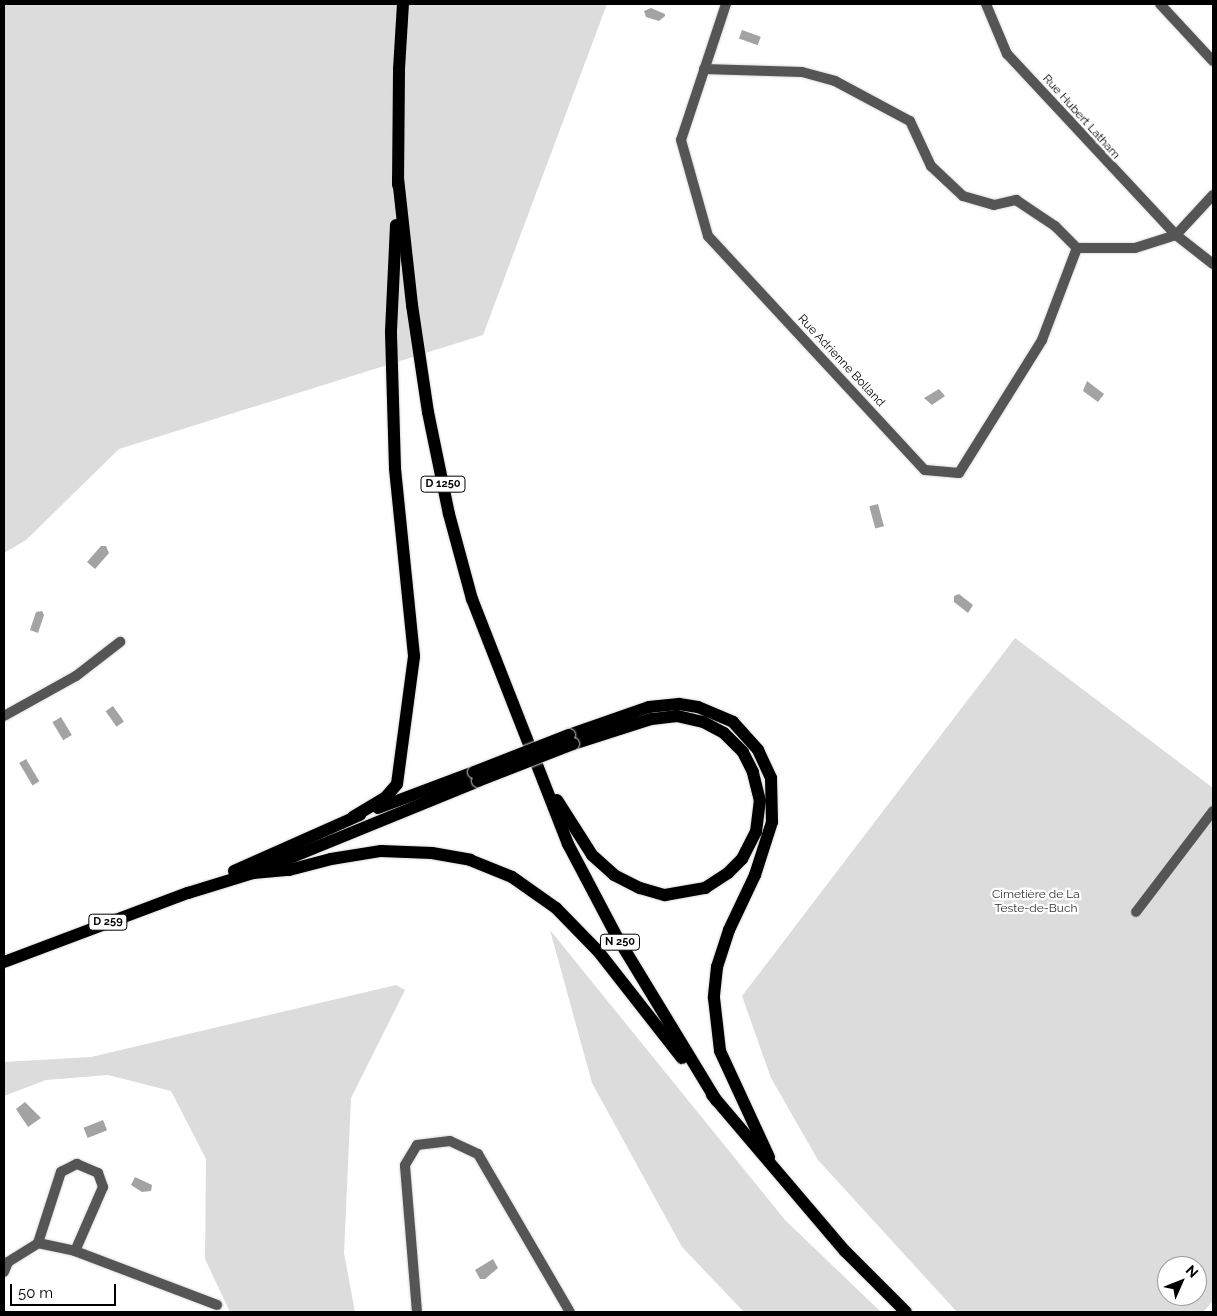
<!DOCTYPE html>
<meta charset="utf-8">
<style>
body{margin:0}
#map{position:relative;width:1217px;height:1316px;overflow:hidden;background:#fff;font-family:Raleway,sans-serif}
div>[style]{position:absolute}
.green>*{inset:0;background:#dcdcdc}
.water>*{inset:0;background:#a3a3a3;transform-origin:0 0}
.roads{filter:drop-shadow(0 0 1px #dbdbdb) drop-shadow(0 0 1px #dbdbdb)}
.street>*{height:10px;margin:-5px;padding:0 5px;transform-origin:5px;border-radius:5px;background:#555}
.primary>*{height:12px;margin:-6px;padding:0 6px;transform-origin:6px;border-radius:6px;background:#000}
.bridges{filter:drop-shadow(0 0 1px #dbdbdb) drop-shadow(0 0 1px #dbdbdb)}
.primary-bridge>*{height:12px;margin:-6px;padding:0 6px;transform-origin:6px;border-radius:6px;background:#000}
span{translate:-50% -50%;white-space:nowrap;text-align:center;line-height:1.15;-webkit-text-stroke:4.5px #fff;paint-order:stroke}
.shield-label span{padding:1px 4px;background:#fff;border:1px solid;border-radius:4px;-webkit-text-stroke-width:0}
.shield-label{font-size:11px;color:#000;font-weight:700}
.street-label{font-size:12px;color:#000}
.park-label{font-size:12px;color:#333}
.frame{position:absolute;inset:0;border:5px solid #000;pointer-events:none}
.north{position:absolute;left:1157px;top:1256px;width:50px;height:50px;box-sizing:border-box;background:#fff;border:1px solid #999;border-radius:50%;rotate:46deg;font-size:14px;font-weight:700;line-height:20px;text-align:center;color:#000}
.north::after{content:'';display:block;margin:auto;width:18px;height:22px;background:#000;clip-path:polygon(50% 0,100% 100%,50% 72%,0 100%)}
.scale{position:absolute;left:10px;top:1284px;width:106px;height:22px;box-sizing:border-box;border:2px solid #000;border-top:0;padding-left:6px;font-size:15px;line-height:18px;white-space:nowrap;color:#000;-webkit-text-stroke:4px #fff;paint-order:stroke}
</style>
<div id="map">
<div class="green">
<i style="clip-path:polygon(4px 4px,607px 4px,483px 335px,119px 449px,26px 540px,4px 553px)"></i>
<i style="clip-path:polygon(evenodd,1015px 638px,1213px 788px,1213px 1301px,1203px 1312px,957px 1312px,818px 1160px,771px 1078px,742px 996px,1015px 638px,1167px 1266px,1197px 1266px,1197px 1296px,1167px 1296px,1167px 1266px)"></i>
<i style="clip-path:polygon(550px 930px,785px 1220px,881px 1312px,744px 1312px,682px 1247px,592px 1083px)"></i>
<i style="clip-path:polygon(396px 985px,405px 990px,351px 1098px,344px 1253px,355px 1312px,230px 1312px,205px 1259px,206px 1159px,171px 1091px,108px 1075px,46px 1080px,4px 1096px,4px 1062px,91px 1057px)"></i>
</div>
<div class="water">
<i style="clip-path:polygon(651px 8px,665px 14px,665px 16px,659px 21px,646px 17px,644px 11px)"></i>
<i style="left:742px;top:30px;width:20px;height:9px;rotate:20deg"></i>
<i style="clip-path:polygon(1087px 381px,1104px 394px,1098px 402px,1083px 391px)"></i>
<i style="clip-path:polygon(939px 389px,945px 396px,932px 405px,924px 398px)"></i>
<i style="left:878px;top:504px;width:23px;height:9px;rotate:75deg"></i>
<i style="clip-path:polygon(101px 546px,106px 546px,109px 553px,95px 569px,87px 562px)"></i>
<i style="clip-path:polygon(959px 594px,973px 605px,968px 613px,954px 602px,954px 596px)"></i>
<i style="clip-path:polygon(42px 611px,44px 615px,38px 633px,30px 630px,36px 612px)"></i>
<i style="left:113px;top:706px;width:19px;height:9px;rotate:55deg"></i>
<i style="left:61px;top:717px;width:21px;height:10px;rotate:59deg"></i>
<i style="left:26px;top:759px;width:26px;height:8px;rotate:59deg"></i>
<i style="clip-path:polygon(25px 1102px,41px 1118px,28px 1127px,16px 1109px)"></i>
<i style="left:103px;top:1120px;width:11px;height:21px;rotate:68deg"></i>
<i style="clip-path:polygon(135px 1177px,152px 1185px,151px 1191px,142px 1192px,131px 1185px)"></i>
<i style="clip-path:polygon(493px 1259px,498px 1268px,485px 1279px,480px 1279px,475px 1270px)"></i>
</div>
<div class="roads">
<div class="street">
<i style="left:726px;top:4px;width:143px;rotate:108.3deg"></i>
<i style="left:681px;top:140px;width:100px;rotate:74.3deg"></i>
<i style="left:708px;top:236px;width:319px;rotate:47.2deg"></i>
<i style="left:925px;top:470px;width:34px;rotate:5deg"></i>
<i style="left:959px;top:473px;width:157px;rotate:-58deg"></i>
<i style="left:1042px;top:340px;width:98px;rotate:-69.2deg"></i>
<i style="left:1160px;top:4px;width:78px;rotate:47.1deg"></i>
<i style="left:704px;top:69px;width:98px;rotate:1.8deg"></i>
<i style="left:802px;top:72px;width:34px;rotate:15deg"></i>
<i style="left:835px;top:81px;width:85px;rotate:28.1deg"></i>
<i style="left:910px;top:121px;width:50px;rotate:65deg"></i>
<i style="left:931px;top:166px;width:44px;rotate:43.2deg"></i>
<i style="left:963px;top:196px;width:32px;rotate:16deg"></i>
<i style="left:994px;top:205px;width:23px;rotate:-13deg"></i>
<i style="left:1016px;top:200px;width:47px;rotate:33.7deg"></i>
<i style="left:1055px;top:226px;width:31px;rotate:45deg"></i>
<i style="left:1077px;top:248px;width:58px"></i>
<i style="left:1135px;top:248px;width:43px;rotate:-17.6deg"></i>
<i style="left:1176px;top:235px;width:248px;rotate:-133deg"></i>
<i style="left:1007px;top:54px;width:54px;rotate:-112.8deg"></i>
<i style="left:1213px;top:195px;width:54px;rotate:132.8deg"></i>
<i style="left:1176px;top:235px;width:47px;rotate:38.1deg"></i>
<i style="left:4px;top:716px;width:82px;rotate:-29.1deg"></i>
<i style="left:76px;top:676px;width:56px;rotate:-37.7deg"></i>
<i style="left:1136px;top:912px;width:127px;rotate:-52.7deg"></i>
<i style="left:38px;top:1243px;width:38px;rotate:12deg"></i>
<i style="left:4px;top:1272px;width:11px;rotate:-68deg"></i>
<i style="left:8px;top:1262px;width:36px;rotate:-32deg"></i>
<i style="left:38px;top:1243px;width:75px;rotate:-72.1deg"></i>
<i style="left:61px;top:1172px;width:18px;rotate:-27deg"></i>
<i style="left:77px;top:1164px;width:23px;rotate:23deg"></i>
<i style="left:98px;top:1173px;width:15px;rotate:70deg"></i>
<i style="left:103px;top:1187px;width:70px;rotate:113.6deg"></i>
<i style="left:75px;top:1251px;width:152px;rotate:20.8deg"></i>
<i style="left:417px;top:1312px;width:147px;rotate:-94.7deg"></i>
<i style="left:405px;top:1165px;width:23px;rotate:-59deg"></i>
<i style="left:417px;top:1145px;width:33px;rotate:-7deg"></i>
<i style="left:450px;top:1141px;width:31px;rotate:25deg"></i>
<i style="left:478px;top:1154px;width:183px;rotate:59.8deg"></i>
</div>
<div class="primary">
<i style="left:398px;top:178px;width:128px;rotate:83.7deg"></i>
<i style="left:412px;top:305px;width:108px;rotate:81.5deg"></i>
<i style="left:428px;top:412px;width:104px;rotate:78.4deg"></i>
<i style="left:449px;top:514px;width:88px;rotate:74.9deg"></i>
<i style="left:472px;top:599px;width:263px;rotate:68.6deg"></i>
<i style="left:568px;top:844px;width:105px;rotate:62.2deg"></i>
<i style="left:617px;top:937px;width:191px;rotate:58.7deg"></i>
<i style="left:398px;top:185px;width:116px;rotate:-89.5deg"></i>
<i style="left:399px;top:69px;width:65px;rotate:-86.5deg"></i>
<i style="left:569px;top:735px;width:85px;rotate:-19.3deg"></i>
<i style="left:649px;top:707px;width:30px;rotate:-6deg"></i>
<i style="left:679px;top:704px;width:19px;rotate:9deg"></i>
<i style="left:698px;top:707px;width:38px;rotate:23deg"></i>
<i style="left:733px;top:722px;width:38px;rotate:48deg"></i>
<i style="left:758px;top:750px;width:31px;rotate:65deg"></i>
<i style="left:771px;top:778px;width:44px;rotate:88.7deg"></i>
<i style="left:772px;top:822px;width:56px;rotate:107.8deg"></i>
<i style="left:755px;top:875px;width:61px;rotate:115.3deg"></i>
<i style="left:729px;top:930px;width:39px;rotate:108deg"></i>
<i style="left:717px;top:967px;width:31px;rotate:96deg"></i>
<i style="left:714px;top:998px;width:53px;rotate:83.5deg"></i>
<i style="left:720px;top:1051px;width:117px;rotate:65.2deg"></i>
<i style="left:557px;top:800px;width:65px;rotate:57.5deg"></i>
<i style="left:592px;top:855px;width:30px;rotate:42deg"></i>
<i style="left:614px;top:875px;width:29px;rotate:27deg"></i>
<i style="left:640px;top:888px;width:26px;rotate:16deg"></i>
<i style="left:665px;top:895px;width:41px;rotate:-9.9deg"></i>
<i style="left:705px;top:888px;width:27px;rotate:-33deg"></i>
<i style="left:728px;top:873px;width:20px;rotate:-45deg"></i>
<i style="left:742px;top:859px;width:30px;rotate:-63deg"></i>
<i style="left:756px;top:832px;width:31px;rotate:-83deg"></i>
<i style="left:760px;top:801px;width:30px;rotate:-104deg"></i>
<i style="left:753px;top:772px;width:22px;rotate:-117deg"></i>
<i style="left:743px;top:752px;width:27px;rotate:-135deg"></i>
<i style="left:724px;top:733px;width:24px;rotate:-152deg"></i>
<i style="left:703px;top:722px;width:27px;rotate:-167deg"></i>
<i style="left:677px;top:716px;width:26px;rotate:173deg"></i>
<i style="left:651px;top:719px;width:82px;rotate:162.2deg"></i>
<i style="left:378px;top:808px;width:103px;rotate:-20.6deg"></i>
<i style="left:353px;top:817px;width:37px;rotate:-31deg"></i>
<i style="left:385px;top:798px;width:18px;rotate:-49deg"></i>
<i style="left:397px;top:784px;width:129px;rotate:-82.4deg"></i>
<i style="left:414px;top:656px;width:189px;rotate:-95.8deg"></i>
<i style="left:395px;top:468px;width:137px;rotate:-91.7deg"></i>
<i style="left:391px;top:331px;width:106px;rotate:-87.3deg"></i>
<i style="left:234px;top:871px;width:138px;rotate:-24deg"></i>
<i style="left:253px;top:873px;width:36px;rotate:-5deg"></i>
<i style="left:289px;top:870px;width:43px;rotate:-14.7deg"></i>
<i style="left:331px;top:859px;width:51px;rotate:-9.1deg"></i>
<i style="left:381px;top:851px;width:51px;rotate:2.2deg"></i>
<i style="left:432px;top:853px;width:39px;rotate:10deg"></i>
<i style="left:470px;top:860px;width:45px;rotate:22deg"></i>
<i style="left:512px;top:877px;width:54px;rotate:35.2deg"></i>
<i style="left:556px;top:908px;width:60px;rotate:45.7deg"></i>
<i style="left:598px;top:951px;width:136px;rotate:51.9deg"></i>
<i style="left:4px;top:962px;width:197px;rotate:-20.6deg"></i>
<i style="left:188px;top:893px;width:68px;rotate:-17.1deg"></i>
<i style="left:253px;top:873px;width:243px;rotate:-22.2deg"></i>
<i style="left:712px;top:1095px;width:205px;rotate:49.6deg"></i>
<i style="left:845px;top:1251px;width:86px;rotate:45deg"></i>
</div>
</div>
<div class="bridges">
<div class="primary-bridge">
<i style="left:474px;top:772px;width:102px;rotate:-21.3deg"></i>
<i style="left:478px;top:781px;width:102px;rotate:-21.3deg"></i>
</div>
</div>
<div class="shield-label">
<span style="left:443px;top:484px">D 1250</span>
<span style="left:108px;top:922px">D 259</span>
<span style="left:620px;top:942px">N 250</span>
</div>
<div class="street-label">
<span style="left:1081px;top:117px;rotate:48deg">Rue Hubert Latham</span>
<span style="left:841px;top:361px;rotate:47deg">Rue Adrienne Bolland</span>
</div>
<div class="park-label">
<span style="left:1036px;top:902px">Cimetière de La<br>Teste-de-Buch</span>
</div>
<div class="frame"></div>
<div class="north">N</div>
<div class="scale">50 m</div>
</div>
